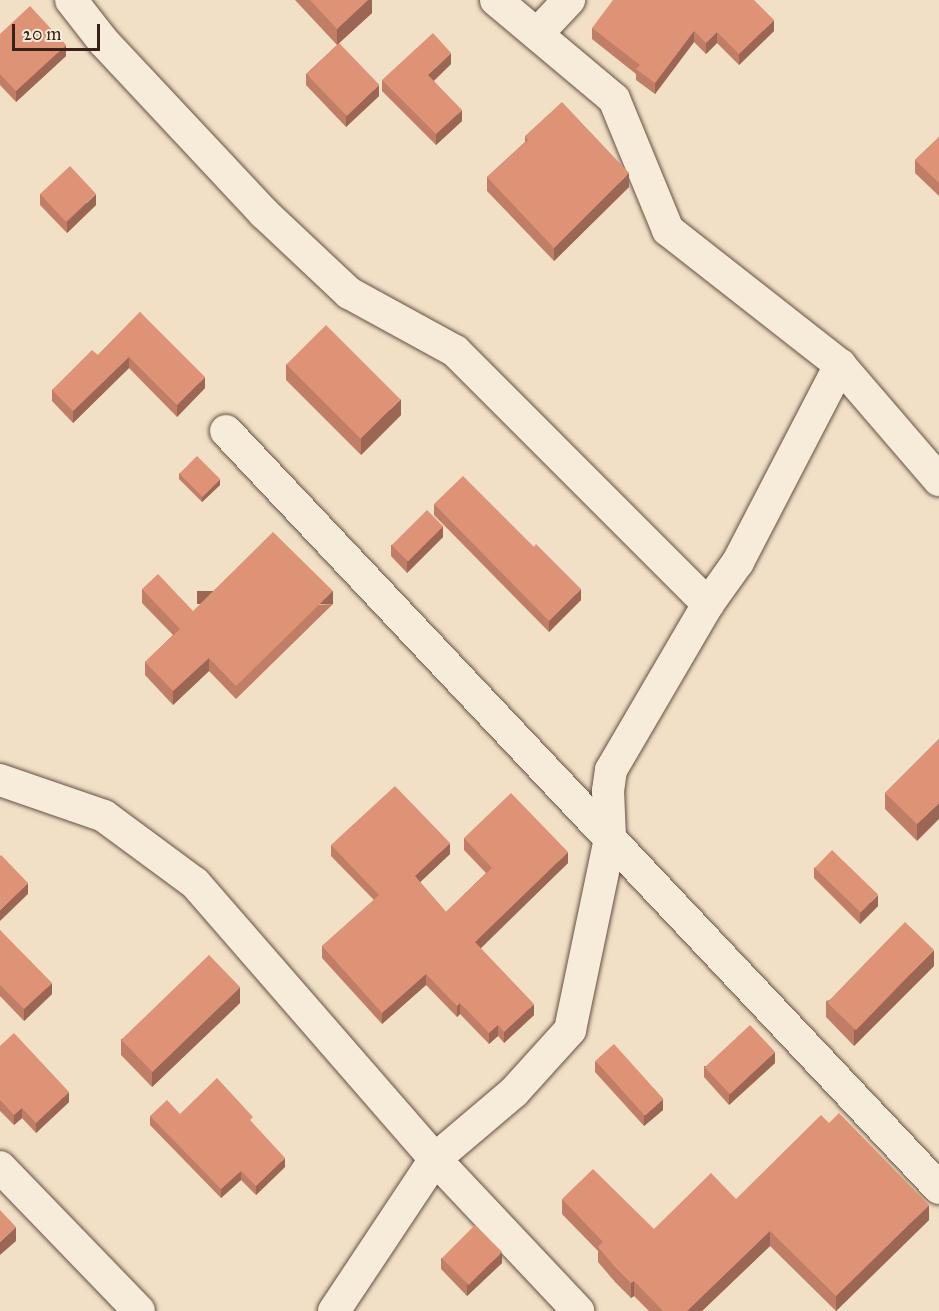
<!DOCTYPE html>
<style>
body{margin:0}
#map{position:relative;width:939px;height:1311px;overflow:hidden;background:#f2e0c6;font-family:"IM FELL Great Primer",serif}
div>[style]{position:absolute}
.roads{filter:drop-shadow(0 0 2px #665142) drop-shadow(0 0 2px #665142)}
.minor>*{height:32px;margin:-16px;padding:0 16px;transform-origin:16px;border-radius:16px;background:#f7ebda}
.wall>*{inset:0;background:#bf7e65}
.shaded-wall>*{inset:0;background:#9b6653;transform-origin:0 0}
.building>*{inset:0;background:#de9276;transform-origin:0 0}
span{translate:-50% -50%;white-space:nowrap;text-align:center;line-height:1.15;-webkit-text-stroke:4.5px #f7ebda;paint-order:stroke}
.scale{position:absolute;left:12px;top:24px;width:88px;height:27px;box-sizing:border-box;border:3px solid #382116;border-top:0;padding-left:8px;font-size:18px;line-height:21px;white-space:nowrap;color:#382116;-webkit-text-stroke:4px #f7ebda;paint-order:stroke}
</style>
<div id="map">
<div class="roads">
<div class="minor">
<i style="left:71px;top:0;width:52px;rotate:52deg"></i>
<i style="left:103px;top:41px;width:236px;rotate:46.9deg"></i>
<i style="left:264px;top:213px;width:117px;rotate:43.3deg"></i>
<i style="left:349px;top:293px;width:121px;rotate:28.7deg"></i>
<i style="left:455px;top:351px;width:358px;rotate:45deg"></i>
<i style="left:496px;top:0;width:154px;rotate:40deg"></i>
<i style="left:614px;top:99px;width:142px;rotate:67.6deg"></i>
<i style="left:668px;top:230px;width:219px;rotate:38.1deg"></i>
<i style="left:840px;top:365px;width:152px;rotate:49.3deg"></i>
<i style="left:537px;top:34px;width:47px;rotate:-46.7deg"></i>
<i style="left:226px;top:431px;width:1040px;rotate:46.71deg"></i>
<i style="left:0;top:780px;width:110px;rotate:19.1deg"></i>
<i style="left:104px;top:816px;width:113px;rotate:36.4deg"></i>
<i style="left:195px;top:883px;width:366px;rotate:49deg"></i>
<i style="left:435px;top:1159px;width:209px;rotate:46.7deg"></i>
<i style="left:0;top:1167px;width:200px;rotate:46deg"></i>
<i style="left:334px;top:1311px;width:182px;rotate:-56.4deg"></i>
<i style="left:435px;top:1159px;width:104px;rotate:-40.3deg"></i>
<i style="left:514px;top:1092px;width:84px;rotate:-47.9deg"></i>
<i style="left:570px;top:1030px;width:196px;rotate:-78.2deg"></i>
<i style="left:610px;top:838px;width:47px;rotate:-92.4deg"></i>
<i style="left:608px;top:791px;width:21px;rotate:-82deg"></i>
<i style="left:611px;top:770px;width:192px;rotate:-59.7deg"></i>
<i style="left:708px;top:604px;width:52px;rotate:-54.5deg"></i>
<i style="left:738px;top:562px;width:222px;rotate:-62.6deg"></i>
</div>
</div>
<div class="wall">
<i style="clip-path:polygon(295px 0,372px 0,372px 13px,339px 43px,379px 96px,346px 127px,306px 85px,306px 74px,337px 45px)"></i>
<i style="clip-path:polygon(592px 28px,774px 31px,739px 65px,717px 43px,706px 54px,694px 42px,655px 94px,636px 80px,636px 74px,592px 39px)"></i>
<i style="clip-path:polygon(0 34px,66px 56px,16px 102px,0 85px)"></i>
<i style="clip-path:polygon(451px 64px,434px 81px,462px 121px,436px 145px,382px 91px,382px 80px)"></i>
<i style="clip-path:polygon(525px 136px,629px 187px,554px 261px,487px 191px,487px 177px,525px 142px)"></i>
<i style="clip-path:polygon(939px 137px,939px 196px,915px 173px,915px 160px)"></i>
<i style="clip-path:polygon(40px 194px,96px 205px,67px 233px,40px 205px)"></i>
<i style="clip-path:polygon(140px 312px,205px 388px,177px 417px,129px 368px,73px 423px,52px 401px,52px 390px,98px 355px)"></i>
<i style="clip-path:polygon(286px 364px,401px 415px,361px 455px,286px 380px)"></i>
<i style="clip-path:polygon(179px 473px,220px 485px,202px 502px,179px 479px)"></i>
<i style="clip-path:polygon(434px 504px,534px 547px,581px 600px,549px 632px,434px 515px)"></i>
<i style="clip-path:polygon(443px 537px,407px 573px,391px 556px,391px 545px)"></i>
<i style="clip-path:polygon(142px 589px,193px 611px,333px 604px,236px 699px,209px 671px,173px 705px,145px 675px,145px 662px,173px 635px,142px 603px)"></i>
<i style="clip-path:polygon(939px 739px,917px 841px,885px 809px,885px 793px)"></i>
<i style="clip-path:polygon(464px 838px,568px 863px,480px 948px,534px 1015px,504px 1043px,498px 1036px,489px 1044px,460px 1014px,457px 1017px,426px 985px,382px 1024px,322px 958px,322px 946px,374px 900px,331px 856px,331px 845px,450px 854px,420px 882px,446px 912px,486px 873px,464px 850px)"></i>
<i style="clip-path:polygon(814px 867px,878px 906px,860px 924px,814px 878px)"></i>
<i style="clip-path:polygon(0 930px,52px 994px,24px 1021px,0 996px)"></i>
<i style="clip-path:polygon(934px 966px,854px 1046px,826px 1017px,826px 1001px)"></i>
<i style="clip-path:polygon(240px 1003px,152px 1087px,121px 1055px,121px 1039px)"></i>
<i style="clip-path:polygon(0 1046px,69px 1102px,36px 1133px,22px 1118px,14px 1125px,0 1111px)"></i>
<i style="clip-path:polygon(595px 1061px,663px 1110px,644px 1126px,595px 1072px)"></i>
<i style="clip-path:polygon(775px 1063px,729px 1105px,704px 1077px,704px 1066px)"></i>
<i style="clip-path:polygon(180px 1114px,253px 1124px,285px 1167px,256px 1195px,241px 1180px,221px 1198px,150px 1125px,150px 1116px)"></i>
<i style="clip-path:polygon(562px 1199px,654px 1229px,736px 1199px,929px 1220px,836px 1311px,770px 1246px,702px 1311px,649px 1311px,634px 1296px,631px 1298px,615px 1282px,598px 1262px,598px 1251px,562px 1214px)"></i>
<i style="clip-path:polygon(441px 1258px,502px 1263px,467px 1296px,441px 1269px)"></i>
</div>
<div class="shaded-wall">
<i style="clip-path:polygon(368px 0,372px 0,372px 13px,337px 45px,337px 29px)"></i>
<i style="clip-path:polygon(774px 20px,774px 31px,739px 65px,739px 54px)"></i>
<i style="clip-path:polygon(694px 31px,694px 42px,655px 94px,655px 83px)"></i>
<i style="clip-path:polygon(717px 32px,717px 43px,706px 54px,706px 43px)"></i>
<i style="clip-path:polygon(66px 45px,66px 56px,16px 102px,16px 91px)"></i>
<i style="clip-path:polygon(451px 53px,451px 64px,428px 86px,428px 75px)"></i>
<i style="clip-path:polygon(379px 85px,379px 96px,346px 127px,346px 116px)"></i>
<i style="clip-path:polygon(462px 110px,462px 121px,436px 145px,436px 134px)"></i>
<i style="clip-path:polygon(629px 173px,629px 187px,554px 261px,554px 248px)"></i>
<i style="clip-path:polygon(96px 194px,96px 205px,67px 233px,67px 222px)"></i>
<i style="clip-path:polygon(129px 357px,129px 368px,73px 423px,73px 411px)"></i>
<i style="clip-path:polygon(205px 377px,205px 388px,177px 417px,177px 405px)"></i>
<i style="clip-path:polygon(401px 399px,401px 415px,361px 455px,361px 438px)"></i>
<i style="clip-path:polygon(220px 479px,220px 485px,202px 502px,202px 496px)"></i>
<i style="clip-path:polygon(443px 526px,443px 537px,407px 573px,407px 561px)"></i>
<i style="clip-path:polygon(581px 589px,581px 600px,549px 632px,549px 621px)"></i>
<i style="left:333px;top:591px;width:13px;height:136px;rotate:90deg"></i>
<i style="clip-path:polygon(209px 658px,209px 671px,173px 705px,173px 691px)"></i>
<i style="clip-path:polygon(939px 803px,939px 819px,917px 841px,917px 824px)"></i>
<i style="clip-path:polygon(450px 843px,450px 854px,415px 887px,415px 876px)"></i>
<i style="clip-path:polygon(568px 852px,568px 863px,475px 954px,475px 942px)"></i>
<i style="clip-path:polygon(28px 883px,28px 894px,0 921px,0 910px)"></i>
<i style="clip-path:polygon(878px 895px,878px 906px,860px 924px,860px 913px)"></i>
<i style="clip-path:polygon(934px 950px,934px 966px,854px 1046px,854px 1030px)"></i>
<i style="clip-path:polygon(426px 974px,426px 985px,382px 1024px,382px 1013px)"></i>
<i style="clip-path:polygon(52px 983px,52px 994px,24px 1021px,24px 1009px)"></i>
<i style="clip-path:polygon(240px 987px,240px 1003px,152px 1087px,152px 1071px)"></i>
<i style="clip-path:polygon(460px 1003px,460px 1014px,457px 1017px,457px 1006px)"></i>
<i style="clip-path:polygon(534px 1004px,534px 1015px,504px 1043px,504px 1032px)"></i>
<i style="clip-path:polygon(498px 1025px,498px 1036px,489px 1044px,489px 1033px)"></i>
<i style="clip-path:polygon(775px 1052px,775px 1063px,729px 1105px,729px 1093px)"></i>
<i style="clip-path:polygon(69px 1092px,69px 1102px,36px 1133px,36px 1123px)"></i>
<i style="clip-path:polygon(663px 1099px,663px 1110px,644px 1126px,644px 1115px)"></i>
<i style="clip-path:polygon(22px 1108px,22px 1118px,14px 1125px,14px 1115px)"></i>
<i style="clip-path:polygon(285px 1158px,285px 1167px,256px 1195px,256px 1186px)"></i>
<i style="clip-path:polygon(241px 1171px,241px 1180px,221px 1198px,221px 1189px)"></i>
<i style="clip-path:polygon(929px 1205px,929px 1220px,836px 1311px,836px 1296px)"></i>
<i style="clip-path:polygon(16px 1227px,16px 1241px,0 1255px,0 1242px)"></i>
<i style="clip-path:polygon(770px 1231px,770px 1246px,702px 1311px,687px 1311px)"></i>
<i style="clip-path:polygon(502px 1252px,502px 1263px,467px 1296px,467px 1285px)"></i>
<i style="clip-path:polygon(634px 1281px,634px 1296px,631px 1298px,631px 1283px)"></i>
</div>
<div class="building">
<i style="clip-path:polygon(310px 0,368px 0,337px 29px)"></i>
<i style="clip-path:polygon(613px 0,754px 0,774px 20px,739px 54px,717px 32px,706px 43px,694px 31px,655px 83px,636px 69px,640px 65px,592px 28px)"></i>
<i style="clip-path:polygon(30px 6px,66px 45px,16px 91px,0 74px,0 34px)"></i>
<i style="clip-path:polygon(433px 33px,451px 53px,428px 75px,462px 110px,436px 134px,382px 80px)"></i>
<i style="left:339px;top:43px;width:58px;height:45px;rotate:46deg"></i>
<i style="clip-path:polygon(562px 102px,629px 173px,554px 248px,487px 177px,528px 140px,525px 136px)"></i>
<i style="clip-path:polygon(939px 137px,939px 183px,915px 160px)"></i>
<i style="left:70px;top:166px;width:38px;height:41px;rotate:47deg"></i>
<i style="clip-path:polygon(140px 312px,205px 377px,177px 405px,129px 357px,73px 411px,52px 390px,92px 350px,98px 355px)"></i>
<i style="left:326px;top:325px;width:105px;height:56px;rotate:45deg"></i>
<i style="left:197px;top:456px;width:33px;height:25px;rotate:45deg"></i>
<i style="clip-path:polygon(463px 476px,534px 547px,536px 544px,581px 589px,549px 621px,434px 504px)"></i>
<i style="left:427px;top:510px;width:23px;height:50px;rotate:45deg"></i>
<i style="clip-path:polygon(273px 532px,333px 591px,236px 686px,209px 658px,173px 691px,145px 662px,180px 629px,142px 589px,158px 574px,193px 611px)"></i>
<i style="clip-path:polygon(939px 739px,939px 803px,917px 824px,885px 793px)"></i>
<i style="clip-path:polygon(395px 786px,450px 843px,415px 876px,446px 912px,492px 868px,464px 838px,511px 793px,568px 852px,475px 942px,534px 1004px,504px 1032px,498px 1025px,489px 1033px,460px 1003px,457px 1006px,426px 974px,382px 1013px,322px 946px,379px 895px,331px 845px)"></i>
<i style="left:832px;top:850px;width:64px;height:25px;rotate:44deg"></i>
<i style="clip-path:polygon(1px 855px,28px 883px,0 910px,0 856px)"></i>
<i style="left:905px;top:922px;width:40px;height:112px;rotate:44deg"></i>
<i style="clip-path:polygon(0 930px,52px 983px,24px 1009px,0 985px)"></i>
<i style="left:209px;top:955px;width:45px;height:122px;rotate:46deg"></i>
<i style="left:750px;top:1025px;width:37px;height:62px;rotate:47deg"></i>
<i style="clip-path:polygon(14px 1033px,69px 1092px,36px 1123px,22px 1108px,14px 1115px,0 1100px,0 1046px)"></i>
<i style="left:614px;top:1044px;width:74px;height:25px;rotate:48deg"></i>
<i style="clip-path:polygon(217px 1078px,253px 1117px,250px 1120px,285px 1158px,256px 1186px,241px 1171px,221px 1189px,150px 1116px,167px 1100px,180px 1114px)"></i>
<i style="clip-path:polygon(839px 1113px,929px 1205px,836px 1296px,770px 1231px,687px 1311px,663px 1311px,634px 1281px,631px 1283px,615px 1267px,598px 1247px,603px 1242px,562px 1199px,593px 1169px,654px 1229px,711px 1173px,736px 1199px,821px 1115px,829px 1123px)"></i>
<i style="clip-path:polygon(0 1210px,16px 1227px,0 1242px)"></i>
<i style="left:475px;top:1225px;width:38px;height:47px;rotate:45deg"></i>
</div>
<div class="scale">20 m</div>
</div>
